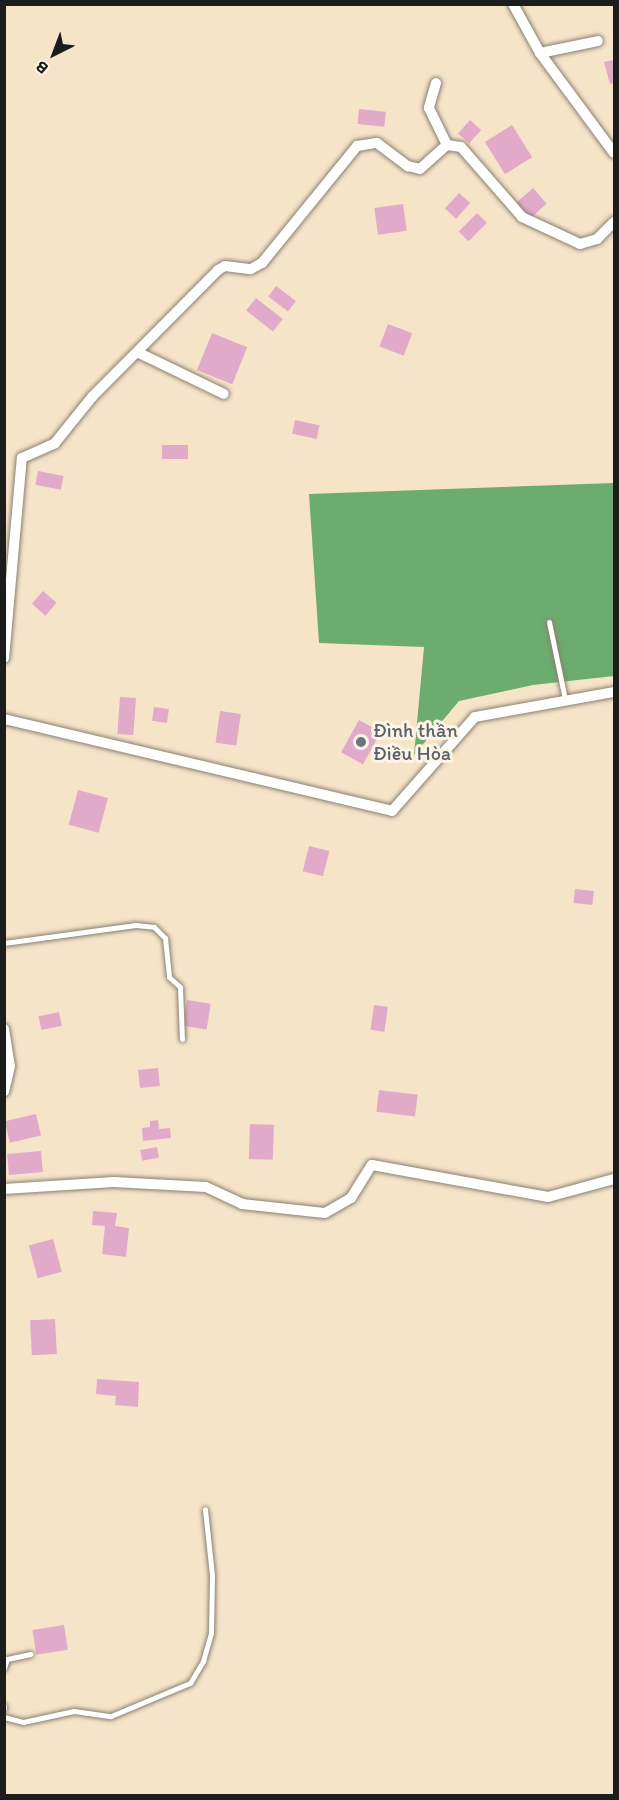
<!DOCTYPE html>
<meta charset="utf-8">
<style>
body{margin:0}
#map{position:relative;width:619px;height:1800px;overflow:hidden;background:#f6e4c9;font-family:Itim,sans-serif}
div>[style]{position:absolute}
.forest>*{inset:0;background:#6cac6e}
.building>*{inset:0;background:#e2aac9;transform-origin:0 0}
.roads{filter:drop-shadow(0 0 2px #898072) drop-shadow(0 0 2px #898072)}
.service>*{height:5px;margin:-2.5px;padding:0 2.5px;transform-origin:2.5px;border-radius:2.5px;background:#fff}
.minor>*{height:10px;margin:-5px;padding:0 5px;transform-origin:5px;border-radius:5px;background:#fff}
.dots>*{width:16px;height:16px;translate:-50% -50%;box-sizing:border-box;border:3px solid #fcf5e5;border-radius:50%}
span{translate:-50% -50%;white-space:nowrap;text-align:center;line-height:1.15;-webkit-text-stroke:6px #fcf5e5;paint-order:stroke}
.worship-label{font-size:20px;color:#5b616d}
.left{translate:0 -50%;text-align:left}
.frame{position:absolute;inset:0;border:6px solid #1c1c1c;pointer-events:none}
.north{position:absolute;left:24px;top:24px;width:60px;height:60px;-webkit-text-stroke:4px #fcf5e5;paint-order:stroke;rotate:222deg;font-size:16px;font-weight:700;line-height:24px;text-align:center;color:#1c1c1c}
.north::after{content:'';display:block;margin:auto;width:21px;height:27px;background:#1c1c1c;clip-path:polygon(50% 0,100% 100%,50% 72%,0 100%)}
</style>
<div id="map">
<div class="forest">
<i style="clip-path:polygon(614px 483px,614px 676px,533px 685px,459px 701px,414px 755px,424px 647px,319px 643px,309px 494px)"></i>
</div>
<div class="building">
<i style="clip-path:polygon(614px 60px,614px 83px,610px 84px,604px 62px)"></i>
<i style="left:359px;top:109px;width:27px;height:15px;rotate:6deg"></i>
<i style="left:470px;top:120px;width:15px;height:18px;rotate:42deg"></i>
<i style="left:512px;top:125px;width:38px;height:32px;rotate:58deg"></i>
<i style="left:533px;top:188px;width:21px;height:25px;rotate:49deg"></i>
<i style="left:459px;top:193px;width:15px;height:21px;rotate:42deg"></i>
<i style="left:403px;top:204px;width:27px;height:29px;rotate:82deg"></i>
<i style="left:477px;top:213px;width:14px;height:26px;rotate:45deg"></i>
<i style="left:276px;top:286px;width:25px;height:13px;rotate:37deg"></i>
<i style="left:256px;top:298px;width:34px;height:16px;rotate:38deg"></i>
<i style="left:388px;top:324px;width:26px;height:24px;rotate:21deg"></i>
<i style="left:212px;top:333px;width:38px;height:40px;rotate:22deg"></i>
<i style="left:295px;top:420px;width:25px;height:14px;rotate:12deg"></i>
<i style="left:162px;top:445px;width:26px;height:14px"></i>
<i style="left:38px;top:471px;width:26px;height:14px;rotate:11deg"></i>
<i style="left:43px;top:591px;width:18px;height:17px;rotate:41deg"></i>
<i style="left:120px;top:697px;width:16px;height:37px;rotate:4deg"></i>
<i style="left:154px;top:707px;width:15px;height:14px;rotate:8deg"></i>
<i style="left:220px;top:711px;width:21px;height:32px;rotate:8deg"></i>
<i style="left:359px;top:720px;width:25px;height:37px;rotate:29deg"></i>
<i style="left:78px;top:790px;width:31px;height:36px;rotate:15deg"></i>
<i style="left:309px;top:846px;width:21px;height:26px;rotate:14deg"></i>
<i style="left:575px;top:889px;width:19px;height:14px;rotate:6deg"></i>
<i style="left:187px;top:1000px;width:24px;height:26px;rotate:9deg"></i>
<i style="left:374px;top:1005px;width:14px;height:25px;rotate:8deg"></i>
<i style="left:59px;top:1012px;width:14px;height:21px;rotate:78deg"></i>
<i style="left:158px;top:1068px;width:18px;height:20px;rotate:84deg"></i>
<i style="left:379px;top:1090px;width:39px;height:22px;rotate:7deg"></i>
<i style="left:36px;top:1114px;width:22px;height:32px;rotate:77deg"></i>
<i style="clip-path:polygon(158px 1120px,159px 1129px,170px 1128px,171px 1138px,143px 1141px,142px 1128px,150px 1127px,150px 1121px)"></i>
<i style="left:250px;top:1124px;width:24px;height:35px;rotate:2deg"></i>
<i style="left:157px;top:1147px;width:11px;height:17px;rotate:80deg"></i>
<i style="left:41px;top:1151px;width:21px;height:34px;rotate:85deg"></i>
<i style="clip-path:polygon(93px 1211px,117px 1213px,115px 1226px,129px 1228px,126px 1257px,102px 1254px,105px 1226px,92px 1225px)"></i>
<i style="left:53px;top:1239px;width:34px;height:25px;rotate:75deg"></i>
<i style="left:55px;top:1319px;width:35px;height:25px;rotate:87deg"></i>
<i style="clip-path:polygon(97px 1379px,139px 1382px,138px 1407px,115px 1405px,116px 1396px,96px 1394px)"></i>
<i style="left:64px;top:1625px;width:25px;height:32px;rotate:81deg"></i>
</div>
<div class="roads">
<div class="service">
<i style="left:549px;top:622px;width:79px;rotate:78.3deg"></i>
<i style="left:4px;top:943px;width:133px;rotate:-7.8deg"></i>
<i style="left:136px;top:925px;width:18px;rotate:6deg"></i>
<i style="left:154px;top:927px;width:16px;rotate:45deg"></i>
<i style="left:165px;top:938px;width:39px;rotate:84deg"></i>
<i style="left:169px;top:977px;width:15px;rotate:42deg"></i>
<i style="left:180px;top:987px;width:52px;rotate:87.8deg"></i>
<i style="left:4px;top:1668px;width:9px;rotate:-72deg"></i>
<i style="left:7px;top:1659px;width:24px;rotate:-12deg"></i>
<i style="left:4px;top:1706px;width:2px;rotate:90deg"></i>
<i style="left:4px;top:1717px;width:20px;rotate:15deg"></i>
<i style="left:23px;top:1722px;width:52px;rotate:-12.2deg"></i>
<i style="left:74px;top:1711px;width:37px;rotate:8deg"></i>
<i style="left:111px;top:1716px;width:86px;rotate:-22.7deg"></i>
<i style="left:190px;top:1683px;width:26px;rotate:-59deg"></i>
<i style="left:203px;top:1661px;width:29px;rotate:-74deg"></i>
<i style="left:211px;top:1633px;width:58px;rotate:-89deg"></i>
<i style="left:212px;top:1575px;width:66px;rotate:-96.1deg"></i>
</div>
<div class="minor">
<i style="left:513px;top:4px;width:56px;rotate:61.1deg"></i>
<i style="left:540px;top:53px;width:124px;rotate:53.5deg"></i>
<i style="left:540px;top:53px;width:59px;rotate:-11.7deg"></i>
<i style="left:436px;top:83px;width:26px;rotate:106deg"></i>
<i style="left:429px;top:108px;width:41px;rotate:64.1deg"></i>
<i style="left:139px;top:353px;width:94px;rotate:25.8deg"></i>
<i style="left:4px;top:658px;width:201px;rotate:-84.9deg"></i>
<i style="left:22px;top:458px;width:36px;rotate:-24deg"></i>
<i style="left:55px;top:443px;width:59px;rotate:-51.2deg"></i>
<i style="left:92px;top:397px;width:179px;rotate:-45.2deg"></i>
<i style="left:218px;top:270px;width:8px;rotate:-30deg"></i>
<i style="left:225px;top:266px;width:26px;rotate:7deg"></i>
<i style="left:251px;top:269px;width:13px;rotate:-29deg"></i>
<i style="left:262px;top:263px;width:151px;rotate:-50.9deg"></i>
<i style="left:357px;top:146px;width:20px;rotate:-9deg"></i>
<i style="left:377px;top:143px;width:39px;rotate:37deg"></i>
<i style="left:408px;top:166px;width:12px;rotate:14deg"></i>
<i style="left:420px;top:169px;width:36px;rotate:-42deg"></i>
<i style="left:447px;top:145px;width:14px;rotate:8deg"></i>
<i style="left:461px;top:147px;width:93px;rotate:48.9deg"></i>
<i style="left:522px;top:217px;width:64px;rotate:25deg"></i>
<i style="left:580px;top:244px;width:18px;rotate:-16deg"></i>
<i style="left:597px;top:239px;width:24px;rotate:-45deg"></i>
<i style="left:4px;top:719px;width:399px;rotate:13.3deg"></i>
<i style="left:392px;top:811px;width:125px;rotate:-48.6deg"></i>
<i style="left:475px;top:717px;width:141px;rotate:-10.2deg"></i>
<i style="left:4px;top:1029px;width:37px;rotate:81deg"></i>
<i style="left:10px;top:1066px;width:26px;rotate:103deg"></i>
<i style="left:4px;top:1189px;width:110px;rotate:-3.6deg"></i>
<i style="left:114px;top:1182px;width:92px;rotate:3.1deg"></i>
<i style="left:206px;top:1187px;width:40px;rotate:25deg"></i>
<i style="left:242px;top:1204px;width:83px;rotate:6.2deg"></i>
<i style="left:325px;top:1213px;width:30px;rotate:-30deg"></i>
<i style="left:351px;top:1198px;width:39px;rotate:-58deg"></i>
<i style="left:372px;top:1165px;width:179px;rotate:10.3deg"></i>
<i style="left:548px;top:1197px;width:68px;rotate:-15.3deg"></i>
</div>
</div>
<div class="dots">
<i style="left:361px;top:742px;background:#6b7280"></i>
</div>
<div class="worship-label">
<span class="left" style="left:373px;top:742px">Đình thần<br>Điều Hòa</span>
</div>
<div class="frame"></div>
<div class="north">B</div>
</div>
